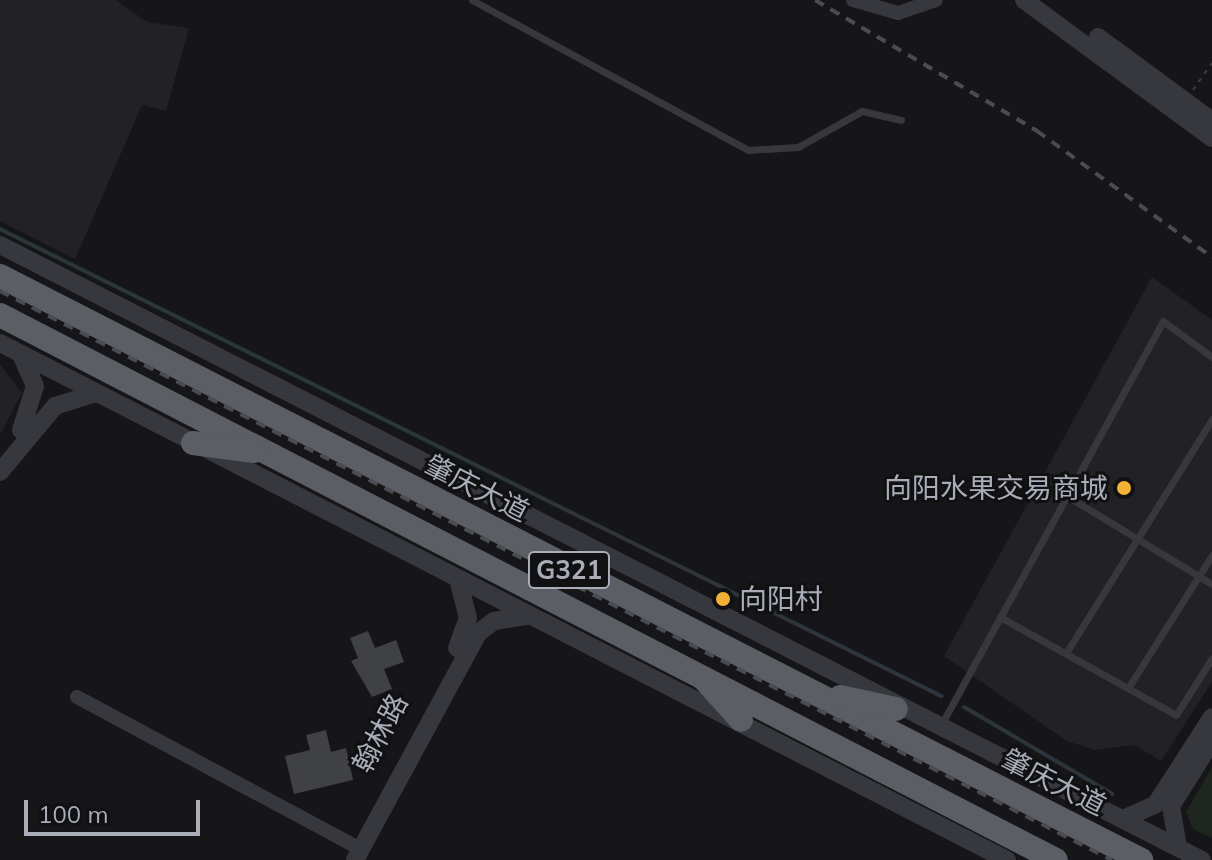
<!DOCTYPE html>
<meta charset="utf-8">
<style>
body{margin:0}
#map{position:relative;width:1212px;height:860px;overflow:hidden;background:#161618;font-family:Mulish,"Noto Sans SC",sans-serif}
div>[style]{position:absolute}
.built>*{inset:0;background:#222225}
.green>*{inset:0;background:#1e261f}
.stream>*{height:4px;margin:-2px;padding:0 2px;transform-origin:2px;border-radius:2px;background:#2c353c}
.building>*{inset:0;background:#404145}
.path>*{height:2px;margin-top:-1px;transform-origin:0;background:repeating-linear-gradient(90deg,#3d3f44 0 4px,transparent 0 10px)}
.service>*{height:7px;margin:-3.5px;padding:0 3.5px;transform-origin:3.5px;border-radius:3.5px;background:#37383d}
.minor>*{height:14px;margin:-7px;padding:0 7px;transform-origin:7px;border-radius:7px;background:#37383d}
.tertiary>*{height:18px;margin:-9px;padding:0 9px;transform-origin:9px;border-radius:9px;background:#37383d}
.trunk>*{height:24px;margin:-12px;padding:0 12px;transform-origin:12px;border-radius:12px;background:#5b5e65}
.rail>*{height:4px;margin-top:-2px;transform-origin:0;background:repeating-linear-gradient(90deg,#4a4c52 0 10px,transparent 0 18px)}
.dots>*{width:22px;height:22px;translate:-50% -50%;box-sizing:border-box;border:4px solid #111113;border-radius:50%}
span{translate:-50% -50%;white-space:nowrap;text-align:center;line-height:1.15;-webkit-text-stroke:6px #111113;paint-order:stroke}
.shield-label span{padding:2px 6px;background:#111113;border:2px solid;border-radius:6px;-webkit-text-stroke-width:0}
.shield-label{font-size:26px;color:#a8adb8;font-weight:700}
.street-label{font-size:28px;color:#a8adb8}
.poi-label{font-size:28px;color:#a8adb8}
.right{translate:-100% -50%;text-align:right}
.left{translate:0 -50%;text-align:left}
.scale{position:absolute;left:24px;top:800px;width:176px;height:36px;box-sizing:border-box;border:4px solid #a8adb8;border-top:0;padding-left:10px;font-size:24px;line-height:28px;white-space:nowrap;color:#a8adb8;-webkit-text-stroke:6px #111113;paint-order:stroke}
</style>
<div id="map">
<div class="built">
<i style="clip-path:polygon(0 0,116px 0,147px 22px,189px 28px,166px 111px,142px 105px,75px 259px,0 221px)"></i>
<i style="clip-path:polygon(1152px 277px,1212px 320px,1212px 682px,1161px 761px,1134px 745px,1095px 750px,1067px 741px,944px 656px)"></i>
<i style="clip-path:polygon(0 364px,22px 393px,0 435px)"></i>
</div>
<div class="green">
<i style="clip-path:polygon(1212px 767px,1212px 838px,1193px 829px,1186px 812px)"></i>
</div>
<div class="stream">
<i style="left:0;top:229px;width:1051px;rotate:26.39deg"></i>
<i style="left:964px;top:707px;width:172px;rotate:30.4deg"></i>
</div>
<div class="building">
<i style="clip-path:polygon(368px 631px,375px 648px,396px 640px,404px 662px,384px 669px,392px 689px,372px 697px,351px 661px,358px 658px,350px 638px)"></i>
<i style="clip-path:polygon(326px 730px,331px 752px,346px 748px,353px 780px,294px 794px,285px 756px,310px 750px,306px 735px)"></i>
</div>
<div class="path">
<i style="left:1193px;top:90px;width:33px;rotate:-55deg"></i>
</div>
<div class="service">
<i style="left:472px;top:0;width:314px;rotate:28.5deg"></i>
<i style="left:748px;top:150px;width:50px;rotate:-3.4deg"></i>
<i style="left:798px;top:147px;width:73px;rotate:-29.4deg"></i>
<i style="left:862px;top:111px;width:40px;rotate:13deg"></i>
<i style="left:1067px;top:496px;width:170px;rotate:31.3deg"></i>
<i style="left:1000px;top:617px;width:201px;rotate:29.1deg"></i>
<i style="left:1176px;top:715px;width:67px;rotate:-57.7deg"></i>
<i style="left:1066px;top:653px;width:276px;rotate:-58deg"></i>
<i style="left:1128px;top:688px;width:157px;rotate:-57.7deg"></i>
<i style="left:941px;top:725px;width:461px;rotate:-61.2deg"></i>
<i style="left:1163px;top:321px;width:61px;rotate:36.3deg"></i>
</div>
<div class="minor">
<i style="left:853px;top:0;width:47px;rotate:16.1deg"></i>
<i style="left:898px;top:13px;width:40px;rotate:-18.9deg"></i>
<i style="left:77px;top:697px;width:322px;rotate:28.2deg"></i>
</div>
<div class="tertiary">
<i style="left:1024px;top:0;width:233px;rotate:36.3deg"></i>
<i style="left:1098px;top:37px;width:142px;rotate:36.4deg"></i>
<i style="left:0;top:245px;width:1350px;rotate:27.1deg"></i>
<i style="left:0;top:343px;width:1132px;rotate:27.18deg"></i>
<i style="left:21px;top:430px;width:46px;rotate:-72.3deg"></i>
<i style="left:35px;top:386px;width:35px;rotate:-114deg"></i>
<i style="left:0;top:472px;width:86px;rotate:-50.2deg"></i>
<i style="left:55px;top:406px;width:43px;rotate:-17.6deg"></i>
<i style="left:457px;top:648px;width:32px;rotate:-70deg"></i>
<i style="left:468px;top:618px;width:40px;rotate:-104.4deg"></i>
<i style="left:1123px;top:819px;width:36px;rotate:-24deg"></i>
<i style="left:1156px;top:804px;width:103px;rotate:-57.2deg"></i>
<i style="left:1178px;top:847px;width:42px;rotate:-99.7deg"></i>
<i style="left:1171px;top:806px;width:77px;rotate:-57.8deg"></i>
<i style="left:355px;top:860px;width:258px;rotate:-61.5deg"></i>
<i style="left:478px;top:633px;width:20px;rotate:-37deg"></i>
<i style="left:494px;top:621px;width:33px;rotate:-9deg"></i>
</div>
<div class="trunk">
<i style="left:0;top:276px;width:1282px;rotate:27.1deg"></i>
<i style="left:0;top:315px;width:1188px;rotate:27.3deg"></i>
<i style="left:193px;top:443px;width:62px;rotate:7.5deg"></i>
<i style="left:704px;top:679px;width:55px;rotate:47.9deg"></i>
<i style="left:840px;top:697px;width:57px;rotate:12.1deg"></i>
</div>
<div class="rail">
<i style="left:815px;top:0;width:258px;rotate:30.5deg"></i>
<i style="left:1037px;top:131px;width:216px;rotate:35.8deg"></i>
<i style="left:0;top:291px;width:1249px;rotate:27.1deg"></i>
</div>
<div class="dots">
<i style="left:1124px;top:488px;background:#f2b134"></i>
<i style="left:723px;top:599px;background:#f2b134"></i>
</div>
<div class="shield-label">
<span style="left:569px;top:570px">G321</span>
</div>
<div class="street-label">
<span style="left:477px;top:488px;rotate:27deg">肇庆大道</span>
<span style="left:380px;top:733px;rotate:-62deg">翰林路</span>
<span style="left:1054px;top:782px;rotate:27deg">肇庆大道</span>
</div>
<div class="poi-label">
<span class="right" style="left:1108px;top:488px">向阳水果交易商城</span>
<span class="left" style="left:739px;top:599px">向阳村</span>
</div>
<div class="scale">100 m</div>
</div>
